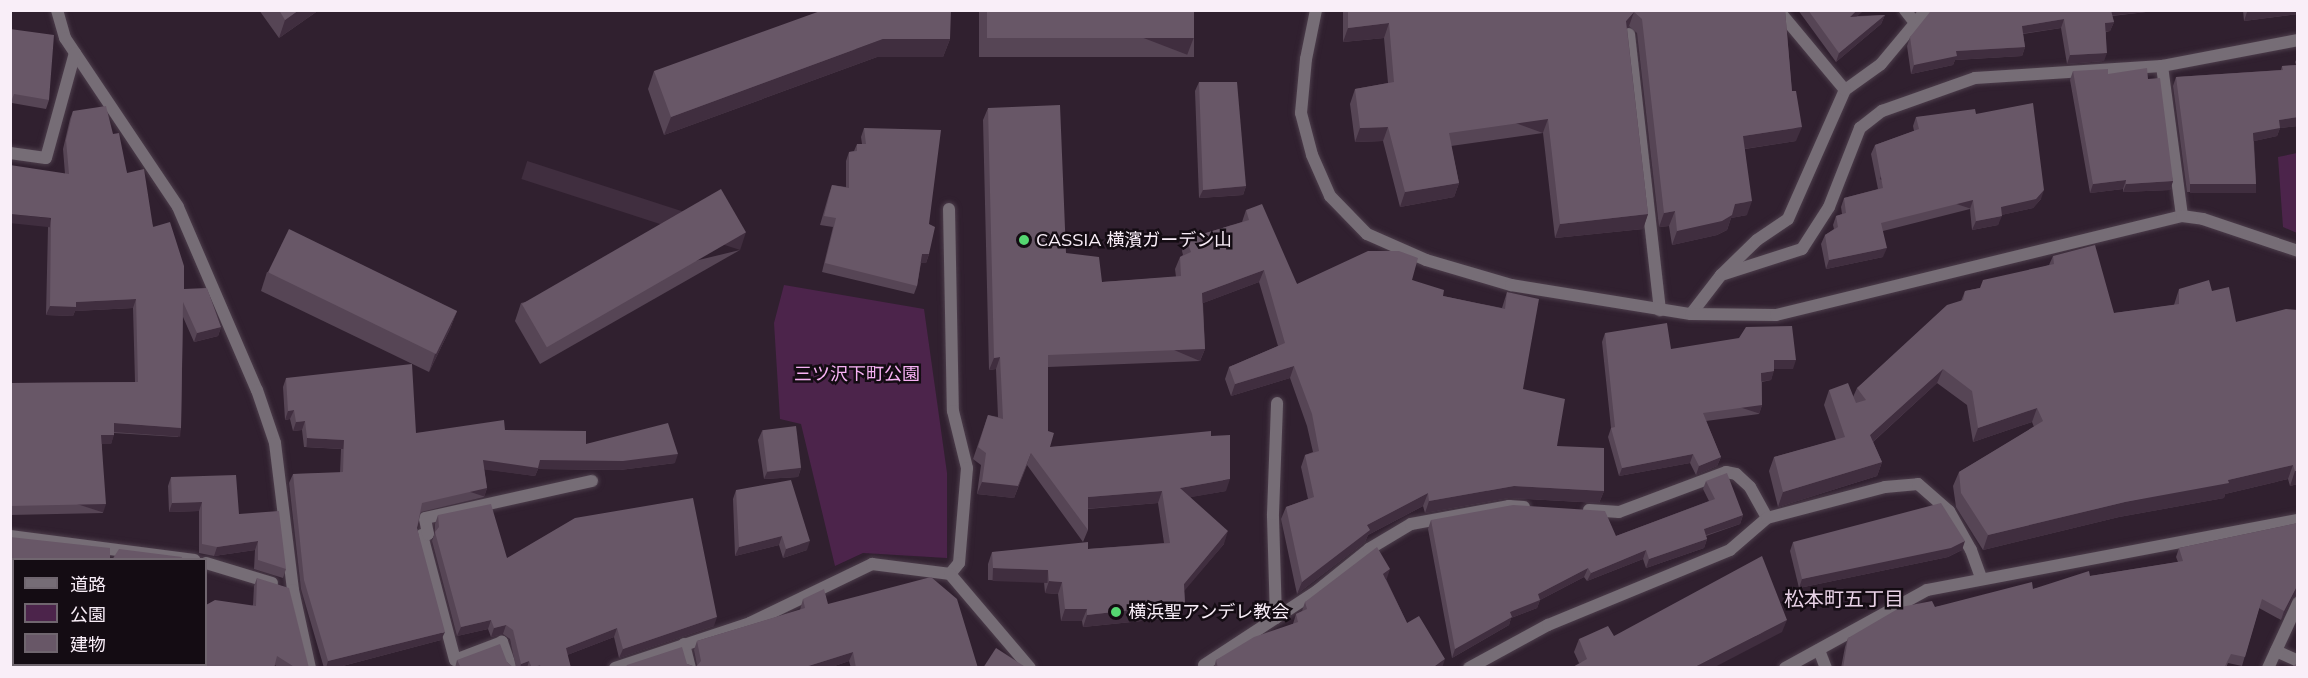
<!DOCTYPE html>
<meta charset="utf-8">
<style>
body{margin:0}
#map{position:relative;width:2308px;height:678px;overflow:hidden;background:#30202f;font-family:Mulish,"Noto Sans JP",sans-serif}
div>[style]{position:absolute}
.green>*{inset:0;background:#4c244b}
.roads{filter:drop-shadow(0 0 2px #4c3d4b) drop-shadow(0 0 2px #4c3d4b)}
.service>*{height:12px;margin:-6px;padding:0 6px;transform-origin:6px;border-radius:6px;background:#766d76}
.minor>*{height:12px;margin:-6px;padding:0 6px;transform-origin:6px;border-radius:6px;background:#766d76}
.tertiary>*{height:12px;margin:-6px;padding:0 6px;transform-origin:6px;border-radius:6px;background:#766d76}
.wall>*{inset:0;background:#564555;transform-origin:0 0}
.shaded-wall>*{inset:0;background:#402e3f;transform-origin:0 0}
.building>*{inset:0;background:#685767;transform-origin:0 0}
.dots>*{width:16px;height:16px;translate:-50% -50%;box-sizing:border-box;border:3px solid #140c13;border-radius:50%}
span{translate:-50% -50%;white-space:nowrap;text-align:center;line-height:1.15;-webkit-text-stroke:5px #140c13;paint-order:stroke}
.poi-label{font-size:18px;color:#f9eef8}
.left{translate:0 -50%;text-align:left}
.park-label{font-size:18px;color:#f7b1f4}
.neighbourhood-label{font-size:20px;color:#e8d2e6}
.frame{position:absolute;inset:0;border:12px solid #f9eef8;pointer-events:none}
.legend{position:absolute;left:12px;top:558px;width:195px;height:108px;box-sizing:border-box;background:#140c13;border:2px solid #70666f;margin:0;padding:8px 10px;list-style:none;font-size:18px;color:#f9eef8}
.legend li{display:flex;align-items:center;gap:12px;height:30px}
.legend b{width:30px;border:2px solid #70666f}
</style>
<div id="map">
<div class="green">
<i style="clip-path:polygon(2297px 153px,2298px 153px,2297px 233px,2283px 227px,2278px 157px)"></i>
<i style="clip-path:polygon(784px 285px,924px 309px,947px 473px,947px 558px,863px 553px,835px 566px,801px 424px,780px 419px,774px 323px)"></i>
</div>
<div class="roads">
<div class="service">
<i style="left:1905px;top:10px;width:16px;rotate:52deg"></i>
<i style="left:1629px;top:34px;width:278px;rotate:83.6deg"></i>
<i style="left:1845px;top:90px;width:44px;rotate:-35.8deg"></i>
<i style="left:1881px;top:64px;width:70px;rotate:-50.2deg"></i>
<i style="left:1589px;top:510px;width:30px;rotate:4deg"></i>
<i style="left:1619px;top:512px;width:114px;rotate:-20.5deg"></i>
<i style="left:1726px;top:472px;width:10px;rotate:11deg"></i>
<i style="left:1736px;top:474px;width:19px;rotate:43deg"></i>
<i style="left:1750px;top:487px;width:35px;rotate:61deg"></i>
<i style="left:1276px;top:618px;width:104px;rotate:-91.7deg"></i>
<i style="left:1273px;top:514px;width:111px;rotate:-87.9deg"></i>
<i style="left:1204px;top:665px;width:135px;rotate:-33.2deg"></i>
<i style="left:1317px;top:591px;width:67px;rotate:-38.9deg"></i>
<i style="left:1369px;top:549px;width:49px;rotate:-30.8deg"></i>
<i style="left:1411px;top:524px;width:100px;rotate:-10.4deg"></i>
<i style="left:1509px;top:506px;width:15px;rotate:4deg"></i>
<i style="left:511px;top:668px;width:28px;rotate:-109deg"></i>
<i style="left:502px;top:642px;width:50px;rotate:159deg"></i>
<i style="left:455px;top:660px;width:129px;rotate:-104.8deg"></i>
<i style="left:422px;top:535px;width:6px;rotate:-9deg"></i>
<i style="left:428px;top:534px;width:16px;rotate:-101deg"></i>
<i style="left:425px;top:518px;width:171px;rotate:-12.5deg"></i>
</div>
<div class="minor">
<i style="left:57px;top:10px;width:29px;rotate:74deg"></i>
<i style="left:65px;top:38px;width:203px;rotate:56.2deg"></i>
<i style="left:178px;top:207px;width:199px;rotate:66.7deg"></i>
<i style="left:257px;top:390px;width:56px;rotate:71.2deg"></i>
<i style="left:275px;top:443px;width:148px;rotate:83deg"></i>
<i style="left:293px;top:590px;width:80px;rotate:77.7deg"></i>
<i style="left:2162px;top:66px;width:151px;rotate:82.4deg"></i>
<i style="left:10px;top:153px;width:36px;rotate:8deg"></i>
<i style="left:46px;top:158px;width:109px;rotate:-74.6deg"></i>
<i style="left:949px;top:209px;width:202px;rotate:88.9deg"></i>
<i style="left:953px;top:411px;width:59px;rotate:76.2deg"></i>
<i style="left:967px;top:468px;width:95px;rotate:94.8deg"></i>
<i style="left:959px;top:563px;width:14px;rotate:129deg"></i>
<i style="left:1721px;top:275px;width:85px;rotate:-17.8deg"></i>
<i style="left:1802px;top:249px;width:50px;rotate:-57.3deg"></i>
<i style="left:1829px;top:207px;width:85px;rotate:-68.6deg"></i>
<i style="left:1860px;top:128px;width:28px;rotate:-38deg"></i>
<i style="left:1882px;top:111px;width:99px;rotate:-19.5deg"></i>
<i style="left:1975px;top:78px;width:187px;rotate:-3.7deg"></i>
<i style="left:2162px;top:66px;width:138px;rotate:-10.8deg"></i>
<i style="left:1691px;top:314px;width:49px;rotate:-52.4deg"></i>
<i style="left:1721px;top:275px;width:50px;rotate:-44.2deg"></i>
<i style="left:1757px;top:240px;width:37px;rotate:-34deg"></i>
<i style="left:1788px;top:219px;width:141px;rotate:-66.2deg"></i>
<i style="left:1845px;top:90px;width:104px;rotate:-129.9deg"></i>
<i style="left:10px;top:536px;width:186px;rotate:7.4deg"></i>
<i style="left:206px;top:563px;width:69px;rotate:16.9deg"></i>
<i style="left:684px;top:644px;width:25px;rotate:76deg"></i>
<i style="left:1819px;top:650px;width:19px;rotate:69deg"></i>
<i style="left:2276px;top:651px;width:24px;rotate:24deg"></i>
<i style="left:31px;top:668px;width:4px;rotate:-76deg"></i>
<i style="left:615px;top:668px;width:142px;rotate:-18.4deg"></i>
<i style="left:750px;top:623px;width:136px;rotate:-25.8deg"></i>
<i style="left:872px;top:564px;width:79px;rotate:7.3deg"></i>
<i style="left:950px;top:574px;width:123px;rotate:49.6deg"></i>
<i style="left:1469px;top:668px;width:90px;rotate:-28.6deg"></i>
<i style="left:1548px;top:625px;width:197px;rotate:-22.4deg"></i>
<i style="left:1730px;top:550px;width:49px;rotate:-40.9deg"></i>
<i style="left:1767px;top:518px;width:122px;rotate:-14.7deg"></i>
<i style="left:1885px;top:487px;width:33px;rotate:-5deg"></i>
<i style="left:1918px;top:484px;width:41px;rotate:41.1deg"></i>
<i style="left:1949px;top:511px;width:45px;rotate:60.6deg"></i>
<i style="left:1971px;top:550px;width:30px;rotate:70deg"></i>
<i style="left:1785px;top:668px;width:162px;rotate:-28.8deg"></i>
<i style="left:1927px;top:590px;width:378px;rotate:-10.7deg"></i>
</div>
<div class="tertiary">
<i style="left:1316px;top:10px;width:50px;rotate:101.5deg"></i>
<i style="left:1306px;top:59px;width:54px;rotate:95.3deg"></i>
<i style="left:1301px;top:113px;width:43px;rotate:75.3deg"></i>
<i style="left:1312px;top:155px;width:45px;rotate:66.3deg"></i>
<i style="left:1330px;top:196px;width:53px;rotate:45.8deg"></i>
<i style="left:1367px;top:234px;width:64px;rotate:23.8deg"></i>
<i style="left:1426px;top:260px;width:89px;rotate:16.4deg"></i>
<i style="left:1511px;top:285px;width:182px;rotate:9.2deg"></i>
<i style="left:1691px;top:314px;width:85px;rotate:0.7deg"></i>
<i style="left:1776px;top:315px;width:418px;rotate:-13.7deg"></i>
<i style="left:2182px;top:216px;width:21px;rotate:8deg"></i>
<i style="left:2203px;top:219px;width:100px;rotate:18.6deg"></i>
<i style="left:2268px;top:668px;width:72px;rotate:-65.2deg"></i>
</div>
</div>
<div class="wall">
<i style="clip-path:polygon(259px 10px,319px 10px,279px 38px)"></i>
<i style="left:979px;top:10px;width:215px;height:47px"></i>
<i style="clip-path:polygon(1343px 10px,1785px 10px,1796px 141px,1745px 149px,1747px 215px,1731px 218px,1727px 230px,1717px 235px,1672px 245px,1669px 226px,1659px 227px,1637px 33px,1629px 26px,1627px 28px,1648px 214px,1643px 229px,1555px 238px,1543px 133px,1451px 146px,1459px 183px,1454px 197px,1400px 207px,1383px 141px,1355px 142px,1350px 104px,1355px 89px,1388px 83px,1384px 38px,1343px 42px)"></i>
<i style="clip-path:polygon(1798px 10px,1864px 10px,1857px 16px,1885px 15px,1881px 24px,1836px 62px)"></i>
<i style="clip-path:polygon(1953px 10px,2147px 10px,2146px 12px,2112px 16px,2114px 22px,2110px 31px,2106px 32px,2104px 61px,2067px 64px,2061px 28px,2023px 34px,2025px 47px,2022px 56px,1955px 60px,1953px 65px,1911px 74px,1907px 46px,1910px 37px)"></i>
<i style="clip-path:polygon(2243px 10px,2298px 10px,2298px 14px,2244px 21px)"></i>
<i style="clip-path:polygon(10px 29px,49px 100px,46px 109px,12px 103px,10px 106px)"></i>
<i style="clip-path:polygon(950px 39px,943px 57px,877px 57px,664px 135px,648px 89px,654px 71px)"></i>
<i style="clip-path:polygon(2298px 56px,2298px 126px,2280px 128px,2277px 136px,2254px 141px,2256px 184px,2253px 192px,2187px 192px,2173px 86px,2176px 77px,2281px 70px,2282px 66px,2296px 65px,2295px 62px)"></i>
<i style="clip-path:polygon(2073px 71px,2148px 79px,2173px 181px,2170px 190px,2123px 192px,2123px 189px,2090px 193px,2070px 80px)"></i>
<i style="clip-path:polygon(1199px 82px,1246px 186px,1243px 195px,1199px 198px,1195px 91px)"></i>
<i style="clip-path:polygon(988px 108px,1066px 253px,1102px 282px,1176px 277px,1175px 269px,1180px 257px,1183px 255px,1182px 251px,1186px 239px,1242px 222px,1246px 210px,1297px 284px,1412px 280px,1443px 296px,1502px 308px,1507px 292px,1523px 389px,1557px 446px,1604px 491px,1599px 503px,1509px 498px,1425px 513px,1423px 506px,1368px 535px,1365px 542px,1297px 594px,1281px 519px,1286px 507px,1308px 499px,1301px 467px,1305px 455px,1313px 452px,1307px 426px,1290px 378px,1231px 396px,1225px 379px,1229px 367px,1278px 346px,1259px 282px,1203px 303px,1205px 349px,1200px 361px,1048px 367px,1048px 431px,1050px 447px,1211px 436px,1226px 491px,1190px 497px,1224px 544px,1184px 590px,1185px 604px,1180px 617px,1083px 627px,1082px 621px,1061px 621px,1058px 594px,1045px 593px,1044px 582px,988px 580px,988px 564px,992px 552px,1088px 549px,1164px 543px,1158px 503px,1088px 509px,1088px 530px,1083px 542px,1027px 465px,1014px 498px,977px 494px,981px 465px,973px 459px,988px 415px,998px 417px,996px 369px,989px 370px,983px 120px)"></i>
<i style="clip-path:polygon(73px 111px,113px 134px,127px 173px,184px 289px,221px 327px,218px 336px,194px 342px,183px 317px,181px 428px,178px 437px,114px 433px,111px 444px,102px 444px,103px 513px,10px 515px,10px 383px,135px 382px,133px 308px,75px 311px,73px 316px,46px 315px,48px 227px,65px 174px,63px 149px,70px 119px)"></i>
<i style="clip-path:polygon(1976px 114px,2041px 199px,2033px 208px,2001px 215px,1998px 225px,1972px 230px,1970px 209px,1883px 231px,1883px 257px,1826px 269px,1821px 244px,1825px 235px,1834px 229px,1833px 225px,1836px 216px,1842px 214px,1841px 207px,1844px 198px,1878px 189px,1871px 154px,1875px 145px,1914px 131px,1913px 126px,1916px 117px)"></i>
<i style="clip-path:polygon(864px 128px,929px 224px,929px 254px,926px 263px,921px 263px,917px 286px,914px 294px,822px 272px,833px 227px,820px 225px,829px 194px,832px 185px,846px 187px,846px 161px,849px 152px,854px 151px,857px 144px,862px 144px,861px 137px)"></i>
<i style="clip-path:polygon(740px 250px,540px 364px,515px 321px,521px 303px)"></i>
<i style="clip-path:polygon(2053px 256px,2114px 313px,2174px 305px,2179px 289px,2212px 291px,2236px 322px,2298px 310px,2298px 484px,2290px 486px,2288px 479px,2225px 494px,2224px 498px,2119px 517px,1983px 550px,1956px 507px,1953px 486px,1959px 472px,2034px 427px,2032px 422px,1973px 442px,1967px 405px,1937px 383px,1873px 442px,1882px 462px,1877px 476px,1778px 507px,1769px 471px,1774px 457px,1836px 440px,1824px 405px,1829px 390px,1853px 397px,1857px 388px,1961px 301px,1965px 291px,1980px 288px,2049px 265px)"></i>
<i style="clip-path:polygon(267px 272px,457px 311px,450px 329px,429px 372px,261px 291px)"></i>
<i style="clip-path:polygon(1605px 333px,1671px 349px,1793px 369px,1774px 369px,1771px 380px,1762px 382px,1762px 405px,1759px 414px,1706px 421px,1721px 457px,1717px 466px,1696px 475px,1690px 463px,1619px 476px,1608px 437px,1611px 428px,1602px 342px)"></i>
<i style="clip-path:polygon(286px 378px,416px 433px,505px 430px,586px 444px,675px 463px,620px 470px,538px 469px,535px 476px,484px 469px,487px 488px,484px 497px,421px 512px,417px 528px,441px 640px,335px 668px,324px 668px,301px 589px,289px 483px,293px 474px,340px 473px,341px 449px,304px 447px,302px 430px,293px 431px,290px 419px,285px 420px,283px 387px)"></i>
<i style="clip-path:polygon(762px 431px,801px 468px,798px 477px,764px 479px,758px 440px)"></i>
<i style="clip-path:polygon(171px 477px,239px 514px,286px 569px,283px 578px,254px 569px,255px 550px,214px 556px,199px 553px,199px 511px,169px 512px,168px 486px)"></i>
<i style="clip-path:polygon(1706px 481px,1743px 515px,1740px 524px,1706px 536px,1707px 539px,1704px 548px,1646px 568px,1643px 559px,1587px 581px,1584px 577px,1540px 600px,1537px 608px,1511px 618px,1509px 625px,1452px 658px,1428px 529px,1431px 520px,1616px 536px,1709px 501px,1703px 489px)"></i>
<i style="clip-path:polygon(736px 490px,807px 550px,783px 558px,779px 545px,735px 556px,733px 499px)"></i>
<i style="clip-path:polygon(438px 515px,507px 558px,714px 626px,619px 658px,614px 637px,567px 655px,571px 668px,516px 668px,510px 639px,503px 634px,491px 637px,488px 629px,457px 636px,432px 541px,435px 532px,435px 524px)"></i>
<i style="clip-path:polygon(2298px 523px,2298px 596px,2293px 597px,2281px 620px,2259px 608px,2242px 666px,2228px 663px,2226px 668px,1841px 668px,1845px 647px,1848px 638px,1935px 607px,2033px 589px,2090px 576px,2178px 562px,2176px 557px,2179px 548px)"></i>
<i style="clip-path:polygon(1793px 542px,1962px 550px,1948px 557px,1799px 588px,1790px 551px)"></i>
<i style="clip-path:polygon(257px 578px,309px 668px,278px 668px,275px 665px,274px 668px,84px 668px,84px 664px,206px 664px,253px 605px,254px 586px)"></i>
<i style="clip-path:polygon(1387px 578px,1386px 579px,1407px 623px,1442px 668px,1214px 668px,1216px 660px,1293px 624px,1296px 614px,1302px 611px,1305px 602px)"></i>
<i style="clip-path:polygon(803px 599px,828px 604px,978px 668px,851px 668px,849px 661px,829px 668px,626px 668px,627px 665px,687px 664px,696px 667px,697px 665px,694px 650px,697px 641px,800px 610px)"></i>
<i style="clip-path:polygon(1782px 632px,1579px 663px,1574px 652px,1579px 639px,1614px 636px)"></i>
<i style="clip-path:polygon(457px 660px,507px 662px,513px 668px,455px 668px)"></i>
</div>
<div class="shaded-wall">
<i style="clip-path:polygon(299px 10px,319px 10px,279px 38px,285px 20px)"></i>
<i style="clip-path:polygon(1857px 10px,1864px 10px,1847px 26px,1850px 17px)"></i>
<i style="clip-path:polygon(2110px 10px,2147px 10px,2146px 12px,2108px 16px)"></i>
<i style="clip-path:polygon(2258px 10px,2298px 10px,2298px 14px,2244px 21px,2247px 12px)"></i>
<i style="clip-path:polygon(1634px 12px,1629px 26px,1621px 35px,1626px 21px)"></i>
<i style="clip-path:polygon(1885px 15px,1881px 24px,1836px 62px,1839px 53px)"></i>
<i style="clip-path:polygon(2064px 19px,2061px 28px,2019px 34px,2022px 26px)"></i>
<i style="clip-path:polygon(2114px 22px,2110px 31px,2102px 32px,2105px 23px)"></i>
<i style="clip-path:polygon(1389px 23px,1384px 38px,1343px 42px,1348px 28px)"></i>
<i style="left:1194px;top:37px;width:19px;height:206px;rotate:111deg"></i>
<i style="clip-path:polygon(883px 39px,950px 39px,943px 57px,877px 57px,664px 135px,671px 117px)"></i>
<i style="clip-path:polygon(2025px 47px,2022px 56px,1955px 60px,1953px 65px,1911px 74px,1914px 65px,1956px 51px)"></i>
<i style="clip-path:polygon(2107px 53px,2104px 61px,2067px 64px,2070px 55px)"></i>
<i style="clip-path:polygon(2298px 117px,2298px 126px,2280px 128px,2277px 136px,2250px 142px,2253px 133px,2279px 120px)"></i>
<i style="left:1548px;top:119px;width:15px;height:100px;rotate:110deg"></i>
<i style="clip-path:polygon(1388px 127px,1383px 141px,1355px 142px,1360px 128px)"></i>
<i style="clip-path:polygon(1802px 127px,1796px 141px,1737px 150px,1743px 136px)"></i>
<i style="clip-path:polygon(2126px 180px,2123px 189px,2090px 193px,2093px 184px)"></i>
<i style="clip-path:polygon(2173px 181px,2170px 190px,2123px 192px,2126px 184px)"></i>
<i style="clip-path:polygon(1459px 183px,1454px 197px,1400px 207px,1405px 192px)"></i>
<i style="left:2190px;top:184px;width:66px;height:9px"></i>
<i style="clip-path:polygon(1246px 186px,1243px 195px,1199px 198px,1203px 190px)"></i>
<i style="clip-path:polygon(2044px 190px,2041px 199px,2033px 208px,1997px 216px,2001px 207px)"></i>
<i style="left:1973px;top:200px;width:9px;height:95px;rotate:108deg"></i>
<i style="clip-path:polygon(1752px 201px,1747px 215px,1731px 218px,1727px 230px,1717px 235px,1672px 245px,1677px 231px,1735px 204px)"></i>
<i style="clip-path:polygon(1675px 211px,1669px 226px,1659px 227px,1664px 213px)"></i>
<i style="left:10px;top:214px;width:41px;height:9px;rotate:6deg"></i>
<i style="clip-path:polygon(1648px 214px,1643px 229px,1555px 238px,1560px 224px)"></i>
<i style="clip-path:polygon(2002px 216px,1998px 225px,1972px 230px,1976px 221px)"></i>
<i style="left:746px;top:232px;width:19px;height:230px;rotate:108deg"></i>
<i style="clip-path:polygon(1887px 248px,1883px 257px,1826px 269px,1829px 260px)"></i>
<i style="clip-path:polygon(922px 254px,929px 254px,926px 263px,919px 263px)"></i>
<i style="clip-path:polygon(1264px 270px,1259px 282px,1198px 305px,1202px 293px)"></i>
<i style="clip-path:polygon(136px 299px,133px 308px,75px 311px,73px 316px,46px 315px,50px 306px,76px 302px)"></i>
<i style="clip-path:polygon(457px 311px,450px 329px,429px 372px,435px 354px)"></i>
<i style="clip-path:polygon(221px 327px,218px 336px,194px 342px,197px 333px)"></i>
<i style="left:1205px;top:349px;width:13px;height:157px;rotate:113deg"></i>
<i style="clip-path:polygon(1000px 357px,996px 369px,989px 370px,994px 358px)"></i>
<i style="clip-path:polygon(1774px 360px,1796px 360px,1793px 369px,1771px 369px)"></i>
<i style="clip-path:polygon(1294px 366px,1290px 378px,1231px 396px,1235px 384px)"></i>
<i style="clip-path:polygon(1943px 369px,1937px 383px,1865px 449px,1870px 435px)"></i>
<i style="clip-path:polygon(1774px 371px,1771px 380px,1758px 382px,1761px 373px)"></i>
<i style="left:1762px;top:405px;width:9px;height:60px;rotate:108deg"></i>
<i style="clip-path:polygon(2037px 408px,2032px 422px,1973px 442px,1978px 428px)"></i>
<i style="clip-path:polygon(294px 410px,290px 419px,285px 420px,288px 411px)"></i>
<i style="clip-path:polygon(305px 421px,302px 430px,293px 431px,296px 422px)"></i>
<i style="left:114px;top:423px;width:67px;height:9px;rotate:4deg"></i>
<i style="clip-path:polygon(101px 435px,114px 435px,111px 444px,98px 444px)"></i>
<i style="left:307px;top:438px;width:37px;height:9px;rotate:3deg"></i>
<i style="clip-path:polygon(1031px 453px,1014px 498px,977px 494px,982px 482px)"></i>
<i style="clip-path:polygon(678px 454px,675px 463px,620px 470px,538px 469px,535px 476px,480px 469px,483px 460px,540px 460px)"></i>
<i style="clip-path:polygon(1693px 454px,1690px 463px,1619px 476px,1622px 468px)"></i>
<i style="clip-path:polygon(1721px 457px,1717px 466px,1696px 475px,1699px 466px)"></i>
<i style="clip-path:polygon(1882px 462px,1877px 476px,1778px 507px,1783px 492px)"></i>
<i style="clip-path:polygon(2293px 465px,2288px 479px,2225px 494px,2224px 498px,2119px 517px,1983px 550px,1988px 535px,2125px 502px,2228px 480px)"></i>
<i style="clip-path:polygon(801px 468px,798px 477px,764px 479px,768px 470px)"></i>
<i style="clip-path:polygon(2295px 471px,2298px 471px,2298px 484px,2290px 486px)"></i>
<i style="clip-path:polygon(1230px 479px,1226px 491px,1175px 500px,1180px 488px)"></i>
<i style="clip-path:polygon(1514px 486px,1604px 491px,1599px 503px,1509px 498px,1425px 513px,1429px 501px)"></i>
<i style="left:487px;top:488px;width:9px;height:67px;rotate:108deg"></i>
<i style="clip-path:polygon(1162px 491px,1158px 503px,1083px 509px,1088px 497px)"></i>
<i style="clip-path:polygon(1428px 493px,1423px 506px,1368px 535px,1365px 542px,1297px 594px,1302px 582px,1367px 525px)"></i>
<i style="clip-path:polygon(202px 502px,199px 511px,169px 512px,172px 503px)"></i>
<i style="left:106px;top:504px;width:9px;height:96px;rotate:108deg"></i>
<i style="clip-path:polygon(1743px 515px,1740px 524px,1700px 537px,1704px 529px)"></i>
<i style="clip-path:polygon(1228px 531px,1224px 544px,1180px 596px,1184px 584px)"></i>
<i style="clip-path:polygon(782px 536px,779px 545px,735px 556px,739px 547px)"></i>
<i style="clip-path:polygon(1707px 539px,1704px 548px,1646px 568px,1649px 559px)"></i>
<i style="clip-path:polygon(258px 541px,255px 550px,214px 556px,217px 547px)"></i>
<i style="clip-path:polygon(810px 541px,807px 550px,783px 558px,786px 549px)"></i>
<i style="clip-path:polygon(1965px 541px,1962px 550px,1948px 557px,1799px 588px,1802px 579px)"></i>
<i style="clip-path:polygon(1646px 550px,1643px 559px,1587px 581px,1591px 573px)"></i>
<i style="left:993px;top:568px;width:55px;height:13px;rotate:2deg"></i>
<i style="clip-path:polygon(1588px 568px,1584px 577px,1540px 600px,1537px 608px,1511px 618px,1509px 625px,1452px 658px,1455px 649px,1510px 612px,1538px 594px)"></i>
<i style="clip-path:polygon(1390px 569px,1387px 578px,1380px 583px,1383px 574px)"></i>
<i style="clip-path:polygon(1049px 581px,1062px 582px,1058px 594px,1045px 593px)"></i>
<i style="clip-path:polygon(2296px 588px,2298px 588px,2298px 596px,2293px 597px,2281px 620px,2284px 611px)"></i>
<i style="clip-path:polygon(1185px 604px,1180px 617px,1083px 627px,1087px 615px)"></i>
<i style="clip-path:polygon(1065px 609px,1087px 609px,1082px 621px,1061px 621px)"></i>
<i style="clip-path:polygon(717px 617px,714px 626px,619px 658px,623px 649px)"></i>
<i style="clip-path:polygon(491px 620px,488px 629px,457px 636px,461px 627px)"></i>
<i style="clip-path:polygon(1787px 620px,1782px 632px,1713px 668px,1693px 668px)"></i>
<i style="clip-path:polygon(506px 625px,503px 634px,491px 637px,494px 628px)"></i>
<i style="clip-path:polygon(617px 628px,614px 637px,562px 657px,566px 648px)"></i>
<i style="clip-path:polygon(445px 632px,441px 640px,335px 668px,326px 668px,328px 661px)"></i>
<i style="clip-path:polygon(853px 652px,849px 661px,829px 668px,802px 668px)"></i>
<i style="clip-path:polygon(1445px 659px,1442px 668px,1432px 668px)"></i>
<i style="clip-path:polygon(529px 661px,527px 668px,520px 668px,521px 664px)"></i>
</div>
<div class="building">
<i style="clip-path:polygon(279px 10px,299px 10px,285px 20px)"></i>
<i style="clip-path:polygon(823px 10px,951px 10px,950px 39px,883px 39px,671px 117px,654px 71px)"></i>
<i style="left:987px;top:10px;width:207px;height:28px"></i>
<i style="clip-path:polygon(1348px 10px,1785px 10px,1792px 91px,1796px 91px,1802px 127px,1743px 136px,1752px 201px,1735px 204px,1732px 215px,1722px 221px,1677px 231px,1675px 211px,1664px 213px,1642px 19px,1634px 12px,1626px 21px,1648px 214px,1560px 224px,1548px 119px,1449px 133px,1459px 183px,1405px 192px,1388px 127px,1360px 128px,1355px 89px,1394px 82px,1389px 23px,1348px 28px)"></i>
<i style="clip-path:polygon(1808px 10px,1857px 10px,1850px 17px,1885px 15px,1839px 53px)"></i>
<i style="clip-path:polygon(1953px 10px,2111px 10px,2114px 22px,2105px 23px,2107px 53px,2070px 55px,2064px 19px,2022px 26px,2025px 47px,1956px 51px,1957px 56px,1914px 65px,1910px 37px,1930px 12px)"></i>
<i style="clip-path:polygon(10px 29px,54px 35px,49px 100px,14px 94px,10px 105px)"></i>
<i style="clip-path:polygon(2298px 65px,2298px 117px,2279px 120px,2280px 128px,2253px 133px,2256px 184px,2190px 184px,2176px 77px,2283px 70px,2282px 66px)"></i>
<i style="clip-path:polygon(2147px 68px,2148px 79px,2160px 78px,2173px 181px,2126px 184px,2126px 180px,2093px 184px,2073px 71px,2108px 69px,2108px 74px)"></i>
<i style="clip-path:polygon(1199px 82px,1237px 82px,1246px 186px,1203px 190px)"></i>
<i style="clip-path:polygon(2033px 103px,2044px 190px,2036px 199px,2001px 207px,2002px 216px,1976px 221px,1973px 200px,1881px 223px,1887px 248px,1829px 260px,1825px 235px,1838px 227px,1836px 216px,1846px 213px,1844px 198px,1883px 188px,1875px 145px,1919px 129px,1916px 117px,1975px 109px,1976px 114px)"></i>
<i style="clip-path:polygon(1060px 105px,1066px 253px,1099px 257px,1102px 282px,1181px 276px,1180px 257px,1191px 252px,1186px 239px,1249px 220px,1246px 210px,1262px 204px,1297px 284px,1368px 251px,1399px 251px,1418px 258px,1412px 280px,1444px 290px,1443px 296px,1505px 309px,1507px 292px,1539px 299px,1523px 389px,1565px 399px,1557px 446px,1604px 448px,1604px 491px,1514px 486px,1429px 501px,1428px 493px,1367px 525px,1370px 530px,1302px 582px,1286px 507px,1314px 497px,1305px 455px,1319px 451px,1312px 414px,1294px 366px,1235px 384px,1229px 367px,1285px 343px,1264px 270px,1202px 293px,1205px 349px,1048px 355px,1048px 431px,1054px 433px,1050px 447px,1211px 431px,1211px 436px,1230px 435px,1230px 479px,1180px 488px,1228px 531px,1184px 584px,1185px 604px,1087px 615px,1087px 609px,1065px 609px,1062px 582px,1049px 581px,1048px 570px,993px 568px,992px 552px,1088px 542px,1088px 549px,1170px 543px,1162px 491px,1088px 497px,1088px 530px,1031px 453px,1018px 486px,982px 482px,986px 453px,978px 447px,988px 415px,1003px 419px,1000px 357px,994px 358px,988px 108px)"></i>
<i style="clip-path:polygon(106px 106px,113px 134px,119px 133px,127px 173px,144px 169px,153px 227px,170px 222px,184px 266px,184px 289px,207px 288px,221px 327px,197px 333px,183px 302px,181px 428px,114px 423px,114px 435px,101px 435px,106px 504px,10px 506px,10px 383px,138px 382px,136px 299px,76px 302px,76px 307px,50px 306px,51px 218px,10px 214px,10px 165px,69px 174px,66px 140px,73px 111px)"></i>
<i style="clip-path:polygon(864px 128px,941px 130px,929px 224px,935px 227px,929px 254px,922px 254px,917px 286px,825px 263px,836px 218px,824px 216px,832px 185px,849px 188px,849px 152px,857px 151px,857px 144px,866px 144px)"></i>
<i style="left:721px;top:189px;width:50px;height:230px;rotate:60deg"></i>
<i style="left:289px;top:229px;width:187px;height:48px;rotate:26deg"></i>
<i style="clip-path:polygon(2095px 245px,2114px 313px,2179px 304px,2179px 289px,2209px 280px,2212px 291px,2229px 287px,2236px 322px,2286px 309px,2298px 310px,2298px 471px,2295px 471px,2293px 465px,2228px 480px,2229px 483px,2125px 502px,1988px 535px,1961px 493px,1959px 472px,2043px 421px,2037px 408px,1978px 428px,1972px 391px,1943px 369px,1870px 435px,1882px 462px,1783px 492px,1774px 457px,1845px 437px,1829px 390px,1848px 383px,1856px 403px,1866px 400px,1857px 388px,1947px 305px,1963px 300px,1965px 291px,1980px 288px,1983px 280px,2054px 264px,2053px 256px)"></i>
<i style="clip-path:polygon(1667px 323px,1671px 349px,1739px 338px,1746px 327px,1792px 326px,1796px 360px,1774px 360px,1774px 371px,1761px 373px,1762px 405px,1703px 413px,1721px 457px,1699px 466px,1693px 454px,1622px 468px,1611px 428px,1615px 427px,1605px 333px)"></i>
<i style="clip-path:polygon(412px 364px,416px 433px,504px 420px,505px 430px,586px 431px,586px 444px,668px 423px,678px 454px,623px 461px,540px 460px,538px 468px,483px 460px,487px 488px,422px 503px,417px 528px,445px 632px,328px 661px,304px 580px,293px 474px,343px 472px,344px 440px,307px 438px,305px 421px,296px 422px,294px 410px,288px 411px,286px 378px)"></i>
<i style="left:796px;top:426px;width:42px;height:34px;rotate:83deg"></i>
<i style="clip-path:polygon(1727px 473px,1743px 515px,1704px 529px,1707px 539px,1649px 559px,1646px 550px,1591px 573px,1588px 568px,1538px 594px,1540px 600px,1510px 612px,1512px 617px,1455px 649px,1431px 520px,1513px 505px,1605px 511px,1616px 536px,1715px 499px,1706px 481px)"></i>
<i style="clip-path:polygon(236px 475px,239px 514px,279px 511px,286px 569px,258px 560px,258px 541px,217px 547px,202px 544px,202px 502px,172px 503px,171px 477px)"></i>
<i style="clip-path:polygon(791px 480px,810px 541px,786px 549px,782px 536px,739px 547px,736px 490px)"></i>
<i style="clip-path:polygon(693px 498px,717px 617px,623px 649px,617px 628px,566px 648px,571px 668px,541px 668px,540px 665px,532px 668px,529px 661px,521px 664px,513px 630px,506px 625px,494px 628px,491px 620px,461px 627px,435px 532px,439px 527px,438px 515px,491px 504px,507px 558px,575px 518px)"></i>
<i style="clip-path:polygon(1941px 503px,1965px 541px,1951px 548px,1802px 579px,1793px 542px)"></i>
<i style="clip-path:polygon(2298px 523px,2298px 588px,2296px 588px,2284px 611px,2262px 599px,2245px 657px,2231px 654px,2224px 668px,1843px 668px,1848px 638px,1901px 607px,1932px 601px,1935px 607px,2032px 582px,2033px 589px,2089px 571px,2090px 576px,2183px 561px,2179px 548px)"></i>
<i style="clip-path:polygon(10px 537px,110px 548px,110px 560px,14px 560px,14px 664px,19px 664px,19px 668px,10px 668px)"></i>
<i style="clip-path:polygon(1377px 547px,1390px 569px,1383px 574px,1407px 623px,1419px 616px,1445px 659px,1432px 668px,1218px 668px,1216px 660px,1254px 637px,1298px 622px,1296px 614px,1307px 609px,1305px 602px)"></i>
<i style="clip-path:polygon(119px 549px,182px 557px,181px 560px,112px 560px)"></i>
<i style="clip-path:polygon(1762px 556px,1787px 620px,1693px 668px,1571px 668px,1587px 659px,1579px 639px,1608px 626px,1614px 636px)"></i>
<i style="clip-path:polygon(931px 577px,957px 599px,978px 668px,856px 668px,853px 652px,802px 668px,627px 668px,627px 665px,682px 647px,687px 664px,696px 667px,701px 661px,697px 641px,805px 608px,803px 599px,824px 589px,828px 604px)"></i>
<i style="clip-path:polygon(257px 578px,289px 588px,309px 668px,296px 668px,277px 656px,274px 668px,85px 668px,86px 664px,206px 664px,206px 605px,215px 600px,256px 606px)"></i>
<i style="clip-path:polygon(500px 644px,507px 662px,513px 667px,461px 668px,457px 660px)"></i>
<i style="clip-path:polygon(996px 648px,1027px 668px,983px 668px)"></i>
<i style="clip-path:polygon(2298px 663px,2298px 668px,2291px 668px,2291px 667px)"></i>
</div>
<div class="dots">
<i style="left:1024px;top:240px;background:#55d671"></i>
<i style="left:1116px;top:612px;background:#55d671"></i>
</div>
<div class="poi-label">
<span class="left" style="left:1036px;top:240px">CASSIA 横濱ガーデン山</span>
<span class="left" style="left:1128px;top:612px">横浜聖アンデレ教会</span>
</div>
<div class="park-label">
<span style="left:857px;top:374px">三ツ沢下町公園</span>
</div>
<div class="neighbourhood-label">
<span style="left:1844px;top:598px">松本町五丁目</span>
</div>
<div class="frame"></div>
<ul class="legend">
<li><b style="height:8px;background:#766d76"></b>道路</li>
<li><b style="height:16px;background:#4c244b"></b>公園</li>
<li><b style="height:16px;background:#685767"></b>建物</li>
</ul>
</div>
